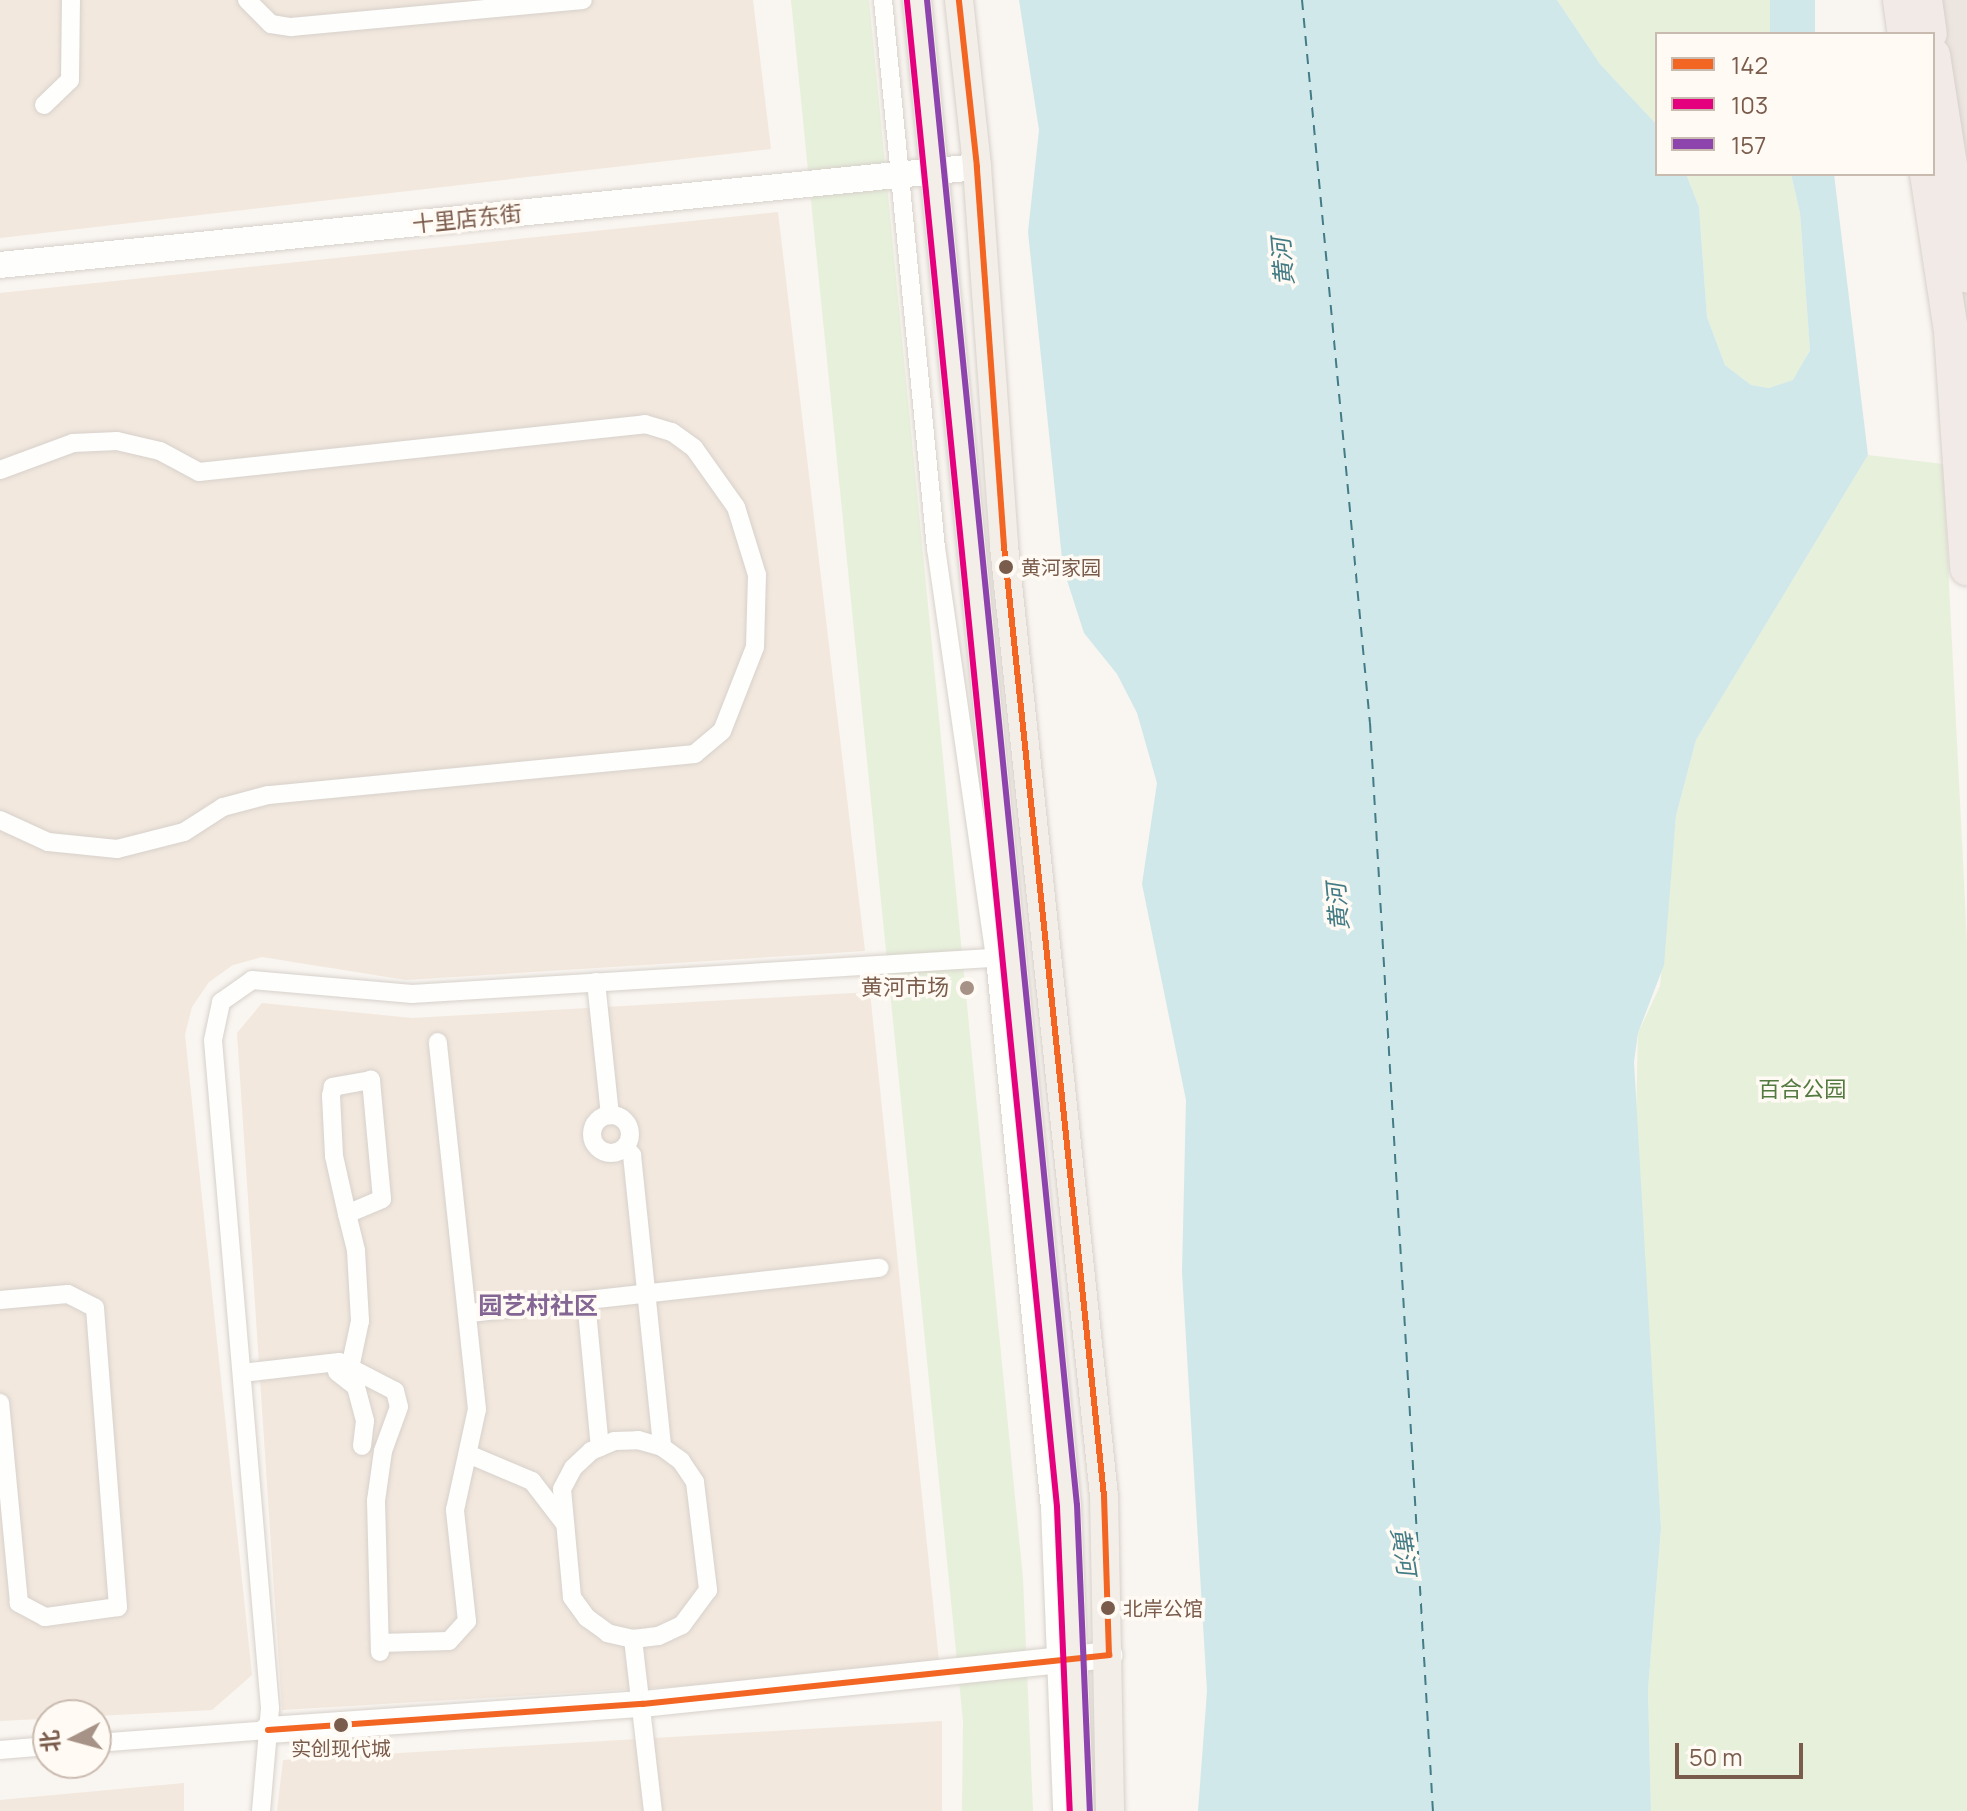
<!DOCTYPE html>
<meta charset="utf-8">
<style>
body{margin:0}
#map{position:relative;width:1967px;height:1811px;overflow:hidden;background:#f9f5f0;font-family:Manrope,"Noto Sans SC",sans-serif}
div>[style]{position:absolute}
.residential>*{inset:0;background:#f2e8de}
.industrial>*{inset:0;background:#ede5e0}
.green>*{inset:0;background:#e7f0db}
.water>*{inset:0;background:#d0e8ea;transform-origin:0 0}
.ferry>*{height:2px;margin-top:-1px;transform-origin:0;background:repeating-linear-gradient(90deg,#437c86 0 10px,transparent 0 18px)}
.roads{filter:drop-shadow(0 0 2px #d7d1cb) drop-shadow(0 0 2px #d7d1cb)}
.street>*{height:18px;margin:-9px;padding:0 9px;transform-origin:9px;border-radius:9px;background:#fefefd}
.street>.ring{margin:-9px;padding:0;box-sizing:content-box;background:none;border:18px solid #fefefd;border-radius:50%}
.secondary>*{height:26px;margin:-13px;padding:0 13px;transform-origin:13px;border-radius:13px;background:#fefefd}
.primary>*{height:28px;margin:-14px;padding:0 14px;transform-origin:14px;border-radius:14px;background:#f3eee8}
.highway>*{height:34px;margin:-17px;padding:0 17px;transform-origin:17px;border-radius:17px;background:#f2eae7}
.bus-1>*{height:6px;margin:-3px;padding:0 3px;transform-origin:3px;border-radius:3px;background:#f26522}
.bus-2>*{height:6px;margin:-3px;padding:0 3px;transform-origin:3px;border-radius:3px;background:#e5007d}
.bus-3>*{height:6px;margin:-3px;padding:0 3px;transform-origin:3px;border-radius:3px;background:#8e44ad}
.dots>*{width:22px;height:22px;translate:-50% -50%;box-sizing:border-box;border:4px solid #fffaf3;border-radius:50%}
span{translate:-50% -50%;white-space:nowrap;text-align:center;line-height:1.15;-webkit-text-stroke:7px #fffaf3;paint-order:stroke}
.bus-label{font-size:20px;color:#7a5c4d}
.left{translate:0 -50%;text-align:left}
.street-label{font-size:22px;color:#7a5c4d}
.poi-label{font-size:22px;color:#7a5c4d}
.right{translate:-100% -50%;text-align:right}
.park-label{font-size:22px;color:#537a41}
.water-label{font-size:24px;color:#437c86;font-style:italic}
.neighbourhood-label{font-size:24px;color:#846695;font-weight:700}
.legend{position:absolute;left:1655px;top:32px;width:280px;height:144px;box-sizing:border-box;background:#fffaf3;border:2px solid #cabbb1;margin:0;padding:10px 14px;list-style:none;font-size:24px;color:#7a5c4d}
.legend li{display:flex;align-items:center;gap:16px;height:40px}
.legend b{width:40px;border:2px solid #cabbb1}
.north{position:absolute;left:32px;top:1699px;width:80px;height:80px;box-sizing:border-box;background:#fffaf3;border:2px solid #cabbb1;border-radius:50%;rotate:264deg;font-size:22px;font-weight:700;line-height:32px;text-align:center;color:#7a5c4d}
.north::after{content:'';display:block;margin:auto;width:28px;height:36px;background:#a69286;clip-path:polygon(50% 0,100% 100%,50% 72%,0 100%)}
.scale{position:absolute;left:1675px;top:1743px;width:128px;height:36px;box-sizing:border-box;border:4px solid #7a5c4d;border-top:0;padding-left:10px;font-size:24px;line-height:28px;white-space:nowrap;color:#7a5c4d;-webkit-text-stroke:6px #fffaf3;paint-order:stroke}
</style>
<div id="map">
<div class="residential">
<i style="clip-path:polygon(0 0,753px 0,771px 149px,0 238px)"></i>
<i style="clip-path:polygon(778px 212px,865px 951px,406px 980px,262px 957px,233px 965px,209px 982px,192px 1007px,185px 1035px,252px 1675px,212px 1710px,0 1721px,0 293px)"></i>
<i style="clip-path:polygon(870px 992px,940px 1671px,282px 1710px,237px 1033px,262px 1003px,412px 1018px)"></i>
<i style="clip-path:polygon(942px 1721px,942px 1811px,277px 1811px,283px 1760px)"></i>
<i style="clip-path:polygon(184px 1783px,184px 1811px,0 1811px,0 1800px)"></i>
</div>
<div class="industrial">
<i style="clip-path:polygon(1915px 0,1967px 0,1967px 581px,1933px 174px,1933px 34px)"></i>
</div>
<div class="green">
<i style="clip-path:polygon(791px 0,869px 0,1023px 1579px,1033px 1811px,962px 1811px,963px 1721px)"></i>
<i style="clip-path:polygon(1557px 0,1770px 0,1771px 34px,1657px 34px,1657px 125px,1600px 64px)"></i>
<i style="clip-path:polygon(1686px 174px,1791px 174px,1800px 213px,1810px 349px,1794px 380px,1769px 388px,1751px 385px,1725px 365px,1707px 317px,1699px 207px)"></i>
<i style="clip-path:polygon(1868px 455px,1943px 464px,1967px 942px,1967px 1811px,1651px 1811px,1648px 1690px,1661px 1528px,1636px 1118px,1638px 1033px,1660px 986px,1676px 816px,1696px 740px)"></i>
</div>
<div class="water">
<i style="clip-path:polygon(1019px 0,1557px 0,1600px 64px,1657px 125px,1657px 174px,1686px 174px,1699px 207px,1707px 317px,1725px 365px,1751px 385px,1769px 388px,1793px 380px,1810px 350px,1800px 213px,1791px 174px,1834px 174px,1868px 455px,1696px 740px,1676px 816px,1664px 965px,1638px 1033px,1634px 1062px,1661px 1528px,1648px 1690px,1651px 1811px,1198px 1811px,1207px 1691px,1182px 1272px,1186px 1100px,1142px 884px,1157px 783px,1137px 713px,1117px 674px,1084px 633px,1063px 568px,1028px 232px,1039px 130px)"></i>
<i style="left:1770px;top:0;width:45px;height:34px"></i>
</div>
<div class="ferry">
<i style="left:1302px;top:0;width:726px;rotate:84.63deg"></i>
<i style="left:1370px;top:723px;width:1090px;rotate:86.69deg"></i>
</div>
<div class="roads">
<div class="street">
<i style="left:247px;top:0;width:34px;rotate:45deg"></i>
<i style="left:271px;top:24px;width:20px;rotate:9deg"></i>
<i style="left:291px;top:27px;width:293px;rotate:-5.3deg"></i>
<i style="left:883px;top:0;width:551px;rotate:84.48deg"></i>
<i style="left:936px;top:548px;width:414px;rotate:81.8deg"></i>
<i style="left:995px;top:958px;width:553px;rotate:84.29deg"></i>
<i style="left:1050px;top:1508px;width:303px;rotate:87.7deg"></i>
<i style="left:44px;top:105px;width:36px;rotate:-44deg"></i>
<i style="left:70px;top:80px;width:80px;rotate:-89.3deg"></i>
<i style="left:0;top:470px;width:78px;rotate:-20.3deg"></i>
<i style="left:73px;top:443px;width:44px;rotate:-2.6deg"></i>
<i style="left:117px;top:441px;width:44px;rotate:13.1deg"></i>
<i style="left:160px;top:451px;width:44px;rotate:28.3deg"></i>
<i style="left:199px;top:472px;width:449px;rotate:-6.1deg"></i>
<i style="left:645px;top:424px;width:28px;rotate:17deg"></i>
<i style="left:672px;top:432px;width:27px;rotate:36deg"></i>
<i style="left:694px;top:448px;width:72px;rotate:54.6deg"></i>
<i style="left:736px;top:507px;width:71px;rotate:72.8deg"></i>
<i style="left:757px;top:575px;width:72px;rotate:91.6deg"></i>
<i style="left:755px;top:647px;width:90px;rotate:111.4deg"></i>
<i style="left:722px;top:731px;width:35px;rotate:140deg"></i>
<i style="left:695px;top:754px;width:429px;rotate:174.5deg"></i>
<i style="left:268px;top:795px;width:47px;rotate:165.1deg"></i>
<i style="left:223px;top:807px;width:46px;rotate:147.3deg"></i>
<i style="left:184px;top:832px;width:69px;rotate:165.8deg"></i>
<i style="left:117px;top:849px;width:69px;rotate:-174.2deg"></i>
<i style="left:48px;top:842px;width:53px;rotate:-155.4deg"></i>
<i style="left:596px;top:982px;width:134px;rotate:84deg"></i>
<i class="ring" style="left:592px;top:1115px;width:20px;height:20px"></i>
<i style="left:625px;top:1147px;width:11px;rotate:49deg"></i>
<i style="left:632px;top:1155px;width:294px;rotate:84.1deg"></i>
<i style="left:347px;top:1214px;width:38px;rotate:-23deg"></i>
<i style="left:382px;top:1199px;width:120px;rotate:-95.3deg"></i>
<i style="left:371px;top:1080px;width:39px;rotate:170deg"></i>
<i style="left:333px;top:1087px;width:9px;rotate:103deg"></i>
<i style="left:331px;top:1096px;width:60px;rotate:87.1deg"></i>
<i style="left:334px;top:1156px;width:59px;rotate:77.4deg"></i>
<i style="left:347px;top:1214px;width:38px;rotate:76deg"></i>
<i style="left:356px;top:1251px;width:70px;rotate:86.7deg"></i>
<i style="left:360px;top:1321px;width:48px;rotate:102deg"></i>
<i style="left:0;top:1300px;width:68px;rotate:-5deg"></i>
<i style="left:68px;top:1294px;width:30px;rotate:27deg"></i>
<i style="left:95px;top:1308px;width:300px;rotate:85.6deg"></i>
<i style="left:118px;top:1607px;width:74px;rotate:172.2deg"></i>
<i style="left:45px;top:1617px;width:30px;rotate:-152deg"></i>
<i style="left:19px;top:1603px;width:201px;rotate:-95.4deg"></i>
<i style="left:586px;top:1300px;width:148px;rotate:84.6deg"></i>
<i style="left:470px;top:1313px;width:412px;rotate:-6.3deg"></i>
<i style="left:337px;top:1372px;width:24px;rotate:38deg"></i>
<i style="left:356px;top:1387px;width:35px;rotate:75deg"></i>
<i style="left:365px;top:1421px;width:25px;rotate:97deg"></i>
<i style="left:242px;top:1373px;width:98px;rotate:-6.5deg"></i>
<i style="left:339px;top:1362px;width:63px;rotate:27.4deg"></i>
<i style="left:395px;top:1391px;width:16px;rotate:76deg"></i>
<i style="left:399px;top:1407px;width:47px;rotate:110deg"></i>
<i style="left:383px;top:1451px;width:50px;rotate:98deg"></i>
<i style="left:376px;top:1501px;width:151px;rotate:88.5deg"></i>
<i style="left:638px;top:1440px;width:25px;rotate:16deg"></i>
<i style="left:662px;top:1447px;width:24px;rotate:36deg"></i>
<i style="left:681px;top:1461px;width:25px;rotate:56deg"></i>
<i style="left:695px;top:1482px;width:109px;rotate:83.1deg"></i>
<i style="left:708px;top:1590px;width:44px;rotate:126.6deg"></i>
<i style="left:682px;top:1625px;width:26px;rotate:155deg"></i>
<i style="left:658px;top:1636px;width:25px;rotate:173deg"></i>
<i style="left:633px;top:1639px;width:26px;rotate:-167deg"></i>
<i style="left:608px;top:1633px;width:26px;rotate:-144deg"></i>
<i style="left:587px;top:1618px;width:26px;rotate:-126deg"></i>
<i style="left:572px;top:1597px;width:108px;rotate:-95.3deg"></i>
<i style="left:562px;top:1489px;width:24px;rotate:-62deg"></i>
<i style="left:573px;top:1468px;width:25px;rotate:-43deg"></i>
<i style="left:591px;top:1451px;width:25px;rotate:-23deg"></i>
<i style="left:614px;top:1441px;width:24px;rotate:-2deg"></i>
<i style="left:468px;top:1454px;width:69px;rotate:22.9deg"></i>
<i style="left:532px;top:1481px;width:54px;rotate:52.5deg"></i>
<i style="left:633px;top:1639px;width:173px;rotate:83.4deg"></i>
<i style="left:380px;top:1643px;width:69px;rotate:-1.7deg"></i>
<i style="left:449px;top:1641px;width:27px;rotate:-48deg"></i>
<i style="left:467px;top:1621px;width:112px;rotate:-96.2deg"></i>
<i style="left:455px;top:1510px;width:103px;rotate:-77.7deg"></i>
<i style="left:477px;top:1409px;width:369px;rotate:-96.1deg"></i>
<i style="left:96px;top:1743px;width:172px;rotate:-4.3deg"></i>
<i style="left:0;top:1750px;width:48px;rotate:-4.8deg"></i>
<i style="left:261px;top:1811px;width:103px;rotate:-85deg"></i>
<i style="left:270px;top:1708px;width:670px;rotate:-94.88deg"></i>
<i style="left:213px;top:1040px;width:39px;rotate:-78deg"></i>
<i style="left:221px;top:1002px;width:38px;rotate:-35deg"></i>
<i style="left:252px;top:980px;width:161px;rotate:5deg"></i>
<i style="left:412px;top:994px;width:596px;rotate:-3.56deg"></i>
</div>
<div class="secondary">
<i style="left:0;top:265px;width:982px;rotate:-5.73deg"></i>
<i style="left:268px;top:1730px;width:376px;rotate:-4deg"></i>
<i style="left:643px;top:1704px;width:469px;rotate:-6deg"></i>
</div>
<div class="primary">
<i style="left:917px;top:0;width:1513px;rotate:84.31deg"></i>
<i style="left:1067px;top:1506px;width:305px;rotate:87.6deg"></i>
<i style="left:959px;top:0;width:168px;rotate:83.8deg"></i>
<i style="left:977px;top:167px;width:380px;rotate:85.9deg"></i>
<i style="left:1004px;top:546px;width:955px;rotate:83.99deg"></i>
<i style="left:1104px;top:1496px;width:315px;rotate:88.9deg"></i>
</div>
<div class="highway">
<i style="left:1900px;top:0;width:34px;rotate:82deg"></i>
<i style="left:1925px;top:0;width:34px;rotate:82deg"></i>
<i style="left:1933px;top:55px;width:223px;rotate:81.2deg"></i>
<i style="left:1927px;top:174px;width:159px;rotate:81.3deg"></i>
<i style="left:1951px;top:331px;width:238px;rotate:86.1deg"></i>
</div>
</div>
<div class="bus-1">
<i style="left:268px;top:1730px;width:376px;rotate:-4deg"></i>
<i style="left:643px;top:1704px;width:469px;rotate:-6deg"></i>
<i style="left:1109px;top:1655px;width:159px;rotate:-91.8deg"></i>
<i style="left:1104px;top:1496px;width:955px;rotate:-96.01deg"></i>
<i style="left:1004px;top:546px;width:380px;rotate:-94.1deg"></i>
<i style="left:977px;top:167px;width:168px;rotate:-96.2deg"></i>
</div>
<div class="bus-2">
<i style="left:907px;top:1px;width:1513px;rotate:84.31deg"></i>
<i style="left:1057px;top:1507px;width:304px;rotate:87.6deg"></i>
</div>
<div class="bus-3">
<i style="left:927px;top:0;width:1512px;rotate:84.31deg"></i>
<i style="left:1077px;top:1505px;width:306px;rotate:87.6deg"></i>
</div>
<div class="dots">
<i style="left:1006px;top:567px;background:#7a5c4d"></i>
<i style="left:967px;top:988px;background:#a69286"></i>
<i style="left:1108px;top:1608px;background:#7a5c4d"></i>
<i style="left:341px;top:1725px;background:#7a5c4d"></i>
</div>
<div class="bus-label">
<span class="left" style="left:1021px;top:567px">黄河家园</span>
<span class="left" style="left:1123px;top:1608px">北岸公馆</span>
<span style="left:341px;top:1748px">实创现代城</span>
</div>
<div class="street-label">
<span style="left:467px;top:219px;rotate:-6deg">十里店东街</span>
</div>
<div class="poi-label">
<span class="right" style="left:949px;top:988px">黄河市场</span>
</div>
<div class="park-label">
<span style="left:1802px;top:1090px">百合公园</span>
</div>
<div class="water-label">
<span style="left:1282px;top:262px;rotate:-95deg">黄河</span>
<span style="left:1337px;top:907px;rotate:-95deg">黄河</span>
<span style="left:1404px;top:1551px;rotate:81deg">黄河</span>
</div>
<div class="neighbourhood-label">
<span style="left:538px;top:1305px">园艺村社区</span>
</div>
<ul class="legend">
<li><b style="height:10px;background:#f26522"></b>142</li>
<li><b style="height:10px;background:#e5007d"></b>103</li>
<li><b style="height:10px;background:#8e44ad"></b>157</li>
</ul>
<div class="north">北</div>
<div class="scale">50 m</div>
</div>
